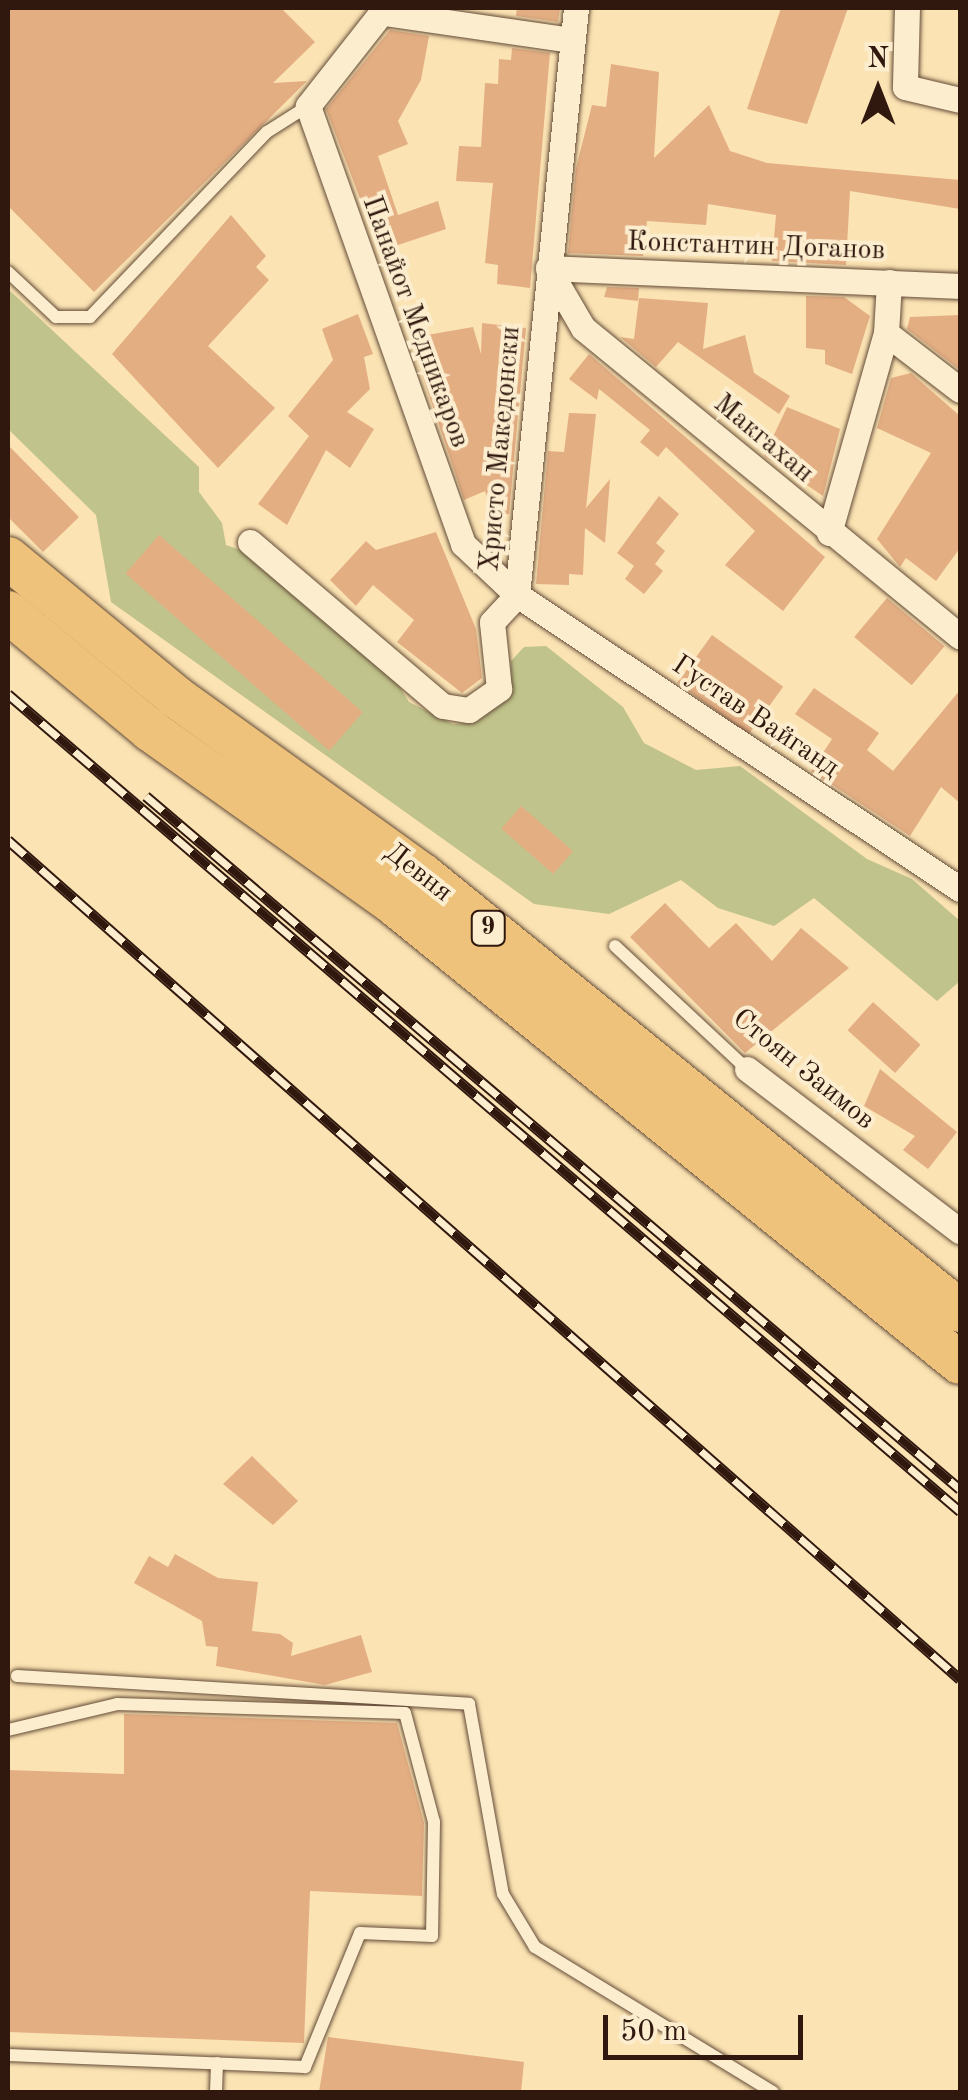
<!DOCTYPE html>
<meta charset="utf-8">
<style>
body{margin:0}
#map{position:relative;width:968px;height:2100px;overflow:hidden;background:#fbe3b3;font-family:"Old Standard TT",serif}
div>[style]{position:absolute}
.green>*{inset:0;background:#c0c38b}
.building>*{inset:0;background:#e4ae83;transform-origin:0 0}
.roads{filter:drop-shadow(0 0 2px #634b38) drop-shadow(0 0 2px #634b38)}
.service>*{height:12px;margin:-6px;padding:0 6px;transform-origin:6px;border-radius:6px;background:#fcedce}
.minor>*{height:25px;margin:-12.5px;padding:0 12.5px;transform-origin:12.5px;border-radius:12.5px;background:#fcedce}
.trunk>*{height:42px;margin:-21px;padding:0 21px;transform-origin:21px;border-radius:21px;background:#eec27a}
.rail>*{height:11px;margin-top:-5.5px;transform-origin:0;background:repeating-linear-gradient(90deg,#fcedce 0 22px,#30180f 0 44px);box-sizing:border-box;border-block:2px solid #30180f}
span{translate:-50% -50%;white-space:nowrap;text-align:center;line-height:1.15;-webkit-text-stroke:8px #fcedce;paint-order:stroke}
.shield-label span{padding:2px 8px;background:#fcedce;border:2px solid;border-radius:8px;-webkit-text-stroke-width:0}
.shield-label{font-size:25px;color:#30180f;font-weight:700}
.street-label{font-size:28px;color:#30180f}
.frame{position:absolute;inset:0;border:10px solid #30180f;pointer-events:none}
.north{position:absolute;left:828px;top:40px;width:100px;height:100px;-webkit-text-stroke:8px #fcedce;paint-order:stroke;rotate:0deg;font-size:28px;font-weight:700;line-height:40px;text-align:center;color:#30180f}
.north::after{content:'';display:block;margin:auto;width:35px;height:45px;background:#30180f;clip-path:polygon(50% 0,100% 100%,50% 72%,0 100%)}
.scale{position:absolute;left:603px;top:2015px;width:200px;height:45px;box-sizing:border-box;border:5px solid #30180f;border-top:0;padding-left:12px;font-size:30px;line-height:35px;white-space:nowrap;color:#30180f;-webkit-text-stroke:8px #fcedce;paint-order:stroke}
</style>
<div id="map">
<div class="green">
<i style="clip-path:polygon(8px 289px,199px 467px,199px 492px,222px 523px,226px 545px,260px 557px,393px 676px,409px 702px,453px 724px,477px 722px,510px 694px,511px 661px,524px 647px,546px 646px,623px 707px,644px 743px,696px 770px,740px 766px,867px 859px,912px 879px,960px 921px,960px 981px,937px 1001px,814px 898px,774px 926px,718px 908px,681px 880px,609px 914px,534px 904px,111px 602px,96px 515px,8px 429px)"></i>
</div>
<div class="building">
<i style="clip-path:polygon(8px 8px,281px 8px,315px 42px,273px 83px,307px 81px,94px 292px,8px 206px)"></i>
<i style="clip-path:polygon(517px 8px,560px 8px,558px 22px,516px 16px)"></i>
<i style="clip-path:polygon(781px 8px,848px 8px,807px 124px,747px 109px)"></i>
<i style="clip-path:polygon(390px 30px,429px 36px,421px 80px,398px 121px,408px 144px,378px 156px,398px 215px,438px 201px,446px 229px,380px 251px,326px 109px)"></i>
<i style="clip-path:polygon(512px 48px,550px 53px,530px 288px,497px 284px,498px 265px,485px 263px,493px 183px,456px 181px,459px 146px,481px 147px,485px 83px,498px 84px,499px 59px,511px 60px)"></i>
<i style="clip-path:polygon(611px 64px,659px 72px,654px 158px,709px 105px,730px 151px,767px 163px,960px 180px,960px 209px,850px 191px,846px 265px,772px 261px,776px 215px,708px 204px,706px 225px,647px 221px,643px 256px,568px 253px,576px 168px,592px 105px,606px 107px)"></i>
<i style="clip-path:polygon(231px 215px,266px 256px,256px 267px,269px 280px,208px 346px,275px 408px,218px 468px,112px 354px)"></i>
<i style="clip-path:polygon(607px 287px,639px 288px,638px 301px,604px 297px)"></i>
<i style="clip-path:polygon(806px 296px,844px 297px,870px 316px,852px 374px,825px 364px,825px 350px,806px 348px)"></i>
<i style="clip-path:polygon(639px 298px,708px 303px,703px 349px,745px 335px,754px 373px,790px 396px,779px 414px,678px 342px,656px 367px,620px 337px,634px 339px)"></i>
<i style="clip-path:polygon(358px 314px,373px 354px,364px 357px,370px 389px,347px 412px,374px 429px,350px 468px,326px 450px,287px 525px,258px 504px,309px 436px,288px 416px,333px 360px,322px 329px)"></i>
<i style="clip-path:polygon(960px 315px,960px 370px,907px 329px,910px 317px)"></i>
<i style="clip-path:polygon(482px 323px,526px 328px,509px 514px,492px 514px,485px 491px,464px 500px,410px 338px,473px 327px,481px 354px)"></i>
<i style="clip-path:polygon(589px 354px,825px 557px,783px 611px,725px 565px,755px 531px,666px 447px,658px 457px,640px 442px,650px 430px,599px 389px,597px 400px,569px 379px)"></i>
<i style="clip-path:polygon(911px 373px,960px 416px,960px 548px,936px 581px,906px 558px,900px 567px,877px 539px,931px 453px,877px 428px,891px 378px)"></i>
<i style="clip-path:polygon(787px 407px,840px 429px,823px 496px,764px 456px)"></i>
<i style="clip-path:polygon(569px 413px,596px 414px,586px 508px,610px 479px,605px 543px,585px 528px,583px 575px,569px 574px,569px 585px,536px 584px,548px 451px,564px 452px)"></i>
<i style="clip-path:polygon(8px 445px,79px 517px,43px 552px,8px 517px)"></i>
<i style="clip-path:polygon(659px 496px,679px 514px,656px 543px,665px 551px,655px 564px,663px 571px,644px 594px,625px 579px,634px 566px,617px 553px)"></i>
<i style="clip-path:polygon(436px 532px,476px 629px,482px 678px,462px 693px,397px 642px,414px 620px,373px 585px,356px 606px,330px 580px,366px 541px,376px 550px)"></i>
<i style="left:159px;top:535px;width:270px;height:51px;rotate:41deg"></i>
<i style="left:887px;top:598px;width:75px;height:51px;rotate:40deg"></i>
<i style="left:712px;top:635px;width:88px;height:59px;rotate:36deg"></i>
<i style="clip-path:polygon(814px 688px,879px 733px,867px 750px,893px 771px,960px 690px,960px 803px,941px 787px,910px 836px,811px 771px,832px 739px,795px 714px)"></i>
<i style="left:521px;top:806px;width:69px;height:30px;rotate:41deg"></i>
<i style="clip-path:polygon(665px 903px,709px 948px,736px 923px,772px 961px,801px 928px,849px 968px,745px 1053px,630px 937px)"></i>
<i style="left:873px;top:1002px;width:64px;height:38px;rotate:42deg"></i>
<i style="clip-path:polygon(880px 1069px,957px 1132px,928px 1169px,903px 1150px,915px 1136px,864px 1106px)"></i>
<i style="clip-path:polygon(252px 1456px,298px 1501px,273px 1525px,223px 1484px)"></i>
<i style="clip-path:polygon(175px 1554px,218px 1578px,258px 1582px,252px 1631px,280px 1634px,293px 1643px,291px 1656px,361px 1635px,372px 1672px,325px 1685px,216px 1666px,218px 1647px,206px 1646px,202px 1621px,134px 1583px,149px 1556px,168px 1567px)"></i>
<i style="clip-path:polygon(124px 1714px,397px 1723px,424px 1823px,422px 1896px,310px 1891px,304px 2043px,8px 2032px,8px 1770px,124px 1774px)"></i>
<i style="clip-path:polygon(328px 2037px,524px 2062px,521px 2092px,319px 2092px)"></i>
</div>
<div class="roads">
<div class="service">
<i style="left:8px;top:272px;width:66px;rotate:43.2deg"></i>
<i style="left:56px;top:317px;width:34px"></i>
<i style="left:90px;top:317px;width:256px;rotate:-46.3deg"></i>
<i style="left:267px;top:132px;width:49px;rotate:-32.4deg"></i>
<i style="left:615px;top:946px;width:180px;rotate:43deg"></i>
<i style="left:17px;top:1676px;width:453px;rotate:3.5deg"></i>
<i style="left:469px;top:1704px;width:193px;rotate:79.9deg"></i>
<i style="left:503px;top:1894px;width:62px;rotate:58.9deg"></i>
<i style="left:535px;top:1947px;width:279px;rotate:31.4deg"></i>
<i style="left:8px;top:1730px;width:112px;rotate:-13.4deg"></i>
<i style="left:117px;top:1704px;width:288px;rotate:1.8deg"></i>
<i style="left:405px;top:1713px;width:113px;rotate:75.1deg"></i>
<i style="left:434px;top:1822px;width:114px;rotate:91deg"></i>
<i style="left:432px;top:1936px;width:72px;rotate:-177.6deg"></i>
<i style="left:360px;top:1933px;width:145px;rotate:112.3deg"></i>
<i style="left:305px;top:2067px;width:297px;rotate:-177.7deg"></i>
<i style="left:216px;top:2092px;width:29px;rotate:-88deg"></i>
</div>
<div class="minor">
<i style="left:385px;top:8px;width:125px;rotate:128.2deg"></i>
<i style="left:308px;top:106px;width:465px;rotate:70.5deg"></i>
<i style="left:463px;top:544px;width:74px;rotate:43.4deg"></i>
<i style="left:517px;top:595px;width:532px;rotate:33.57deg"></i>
<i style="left:907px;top:8px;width:79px;rotate:91.5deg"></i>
<i style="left:905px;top:87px;width:57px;rotate:13.3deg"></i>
<i style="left:384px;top:13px;width:190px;rotate:8.2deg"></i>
<i style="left:548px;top:268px;width:69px;rotate:59.7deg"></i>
<i style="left:583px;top:328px;width:487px;rotate:39.3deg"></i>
<i style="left:548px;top:268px;width:412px;rotate:2.5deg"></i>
<i style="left:886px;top:333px;width:93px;rotate:37.6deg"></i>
<i style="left:829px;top:533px;width:208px;rotate:-74.1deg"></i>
<i style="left:886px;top:333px;width:51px;rotate:-86.6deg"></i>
<i style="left:250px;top:542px;width:253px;rotate:40.4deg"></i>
<i style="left:443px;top:706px;width:26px;rotate:9deg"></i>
<i style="left:469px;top:710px;width:37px;rotate:-35deg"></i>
<i style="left:499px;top:689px;width:67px;rotate:-96deg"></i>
<i style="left:492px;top:622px;width:37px;rotate:-47deg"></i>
<i style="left:517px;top:595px;width:590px;rotate:-84.26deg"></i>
<i style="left:747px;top:1069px;width:268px;rotate:37.3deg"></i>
</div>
<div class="trunk">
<i style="left:8px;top:558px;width:218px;rotate:39.6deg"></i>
<i style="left:176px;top:697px;width:304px;rotate:35.8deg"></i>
<i style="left:423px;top:875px;width:692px;rotate:39.07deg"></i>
<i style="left:8px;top:612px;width:185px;rotate:39.7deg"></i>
<i style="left:150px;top:730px;width:301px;rotate:35.5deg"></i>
<i style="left:395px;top:905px;width:727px;rotate:39.03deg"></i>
</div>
</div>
<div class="rail">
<i style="left:8px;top:694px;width:1255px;rotate:40.64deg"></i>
<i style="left:146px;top:796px;width:1069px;rotate:40.41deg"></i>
<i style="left:8px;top:840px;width:1269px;rotate:41.39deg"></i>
</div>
<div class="shield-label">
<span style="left:488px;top:928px">9</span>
</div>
<div class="street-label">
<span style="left:756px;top:247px;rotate:2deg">Константин Доганов</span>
<span style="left:415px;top:322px;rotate:70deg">Панайот Медникаров</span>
<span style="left:763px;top:439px;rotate:40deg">Макгахан</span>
<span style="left:501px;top:449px;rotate:-85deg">Христо Македонски</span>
<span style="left:755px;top:717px;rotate:34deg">Густав Вайганд</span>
<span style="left:418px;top:873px;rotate:38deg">Девня</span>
<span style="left:803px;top:1070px;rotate:39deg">Стоян Заимов</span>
</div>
<div class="frame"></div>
<div class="north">N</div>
<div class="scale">50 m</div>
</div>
